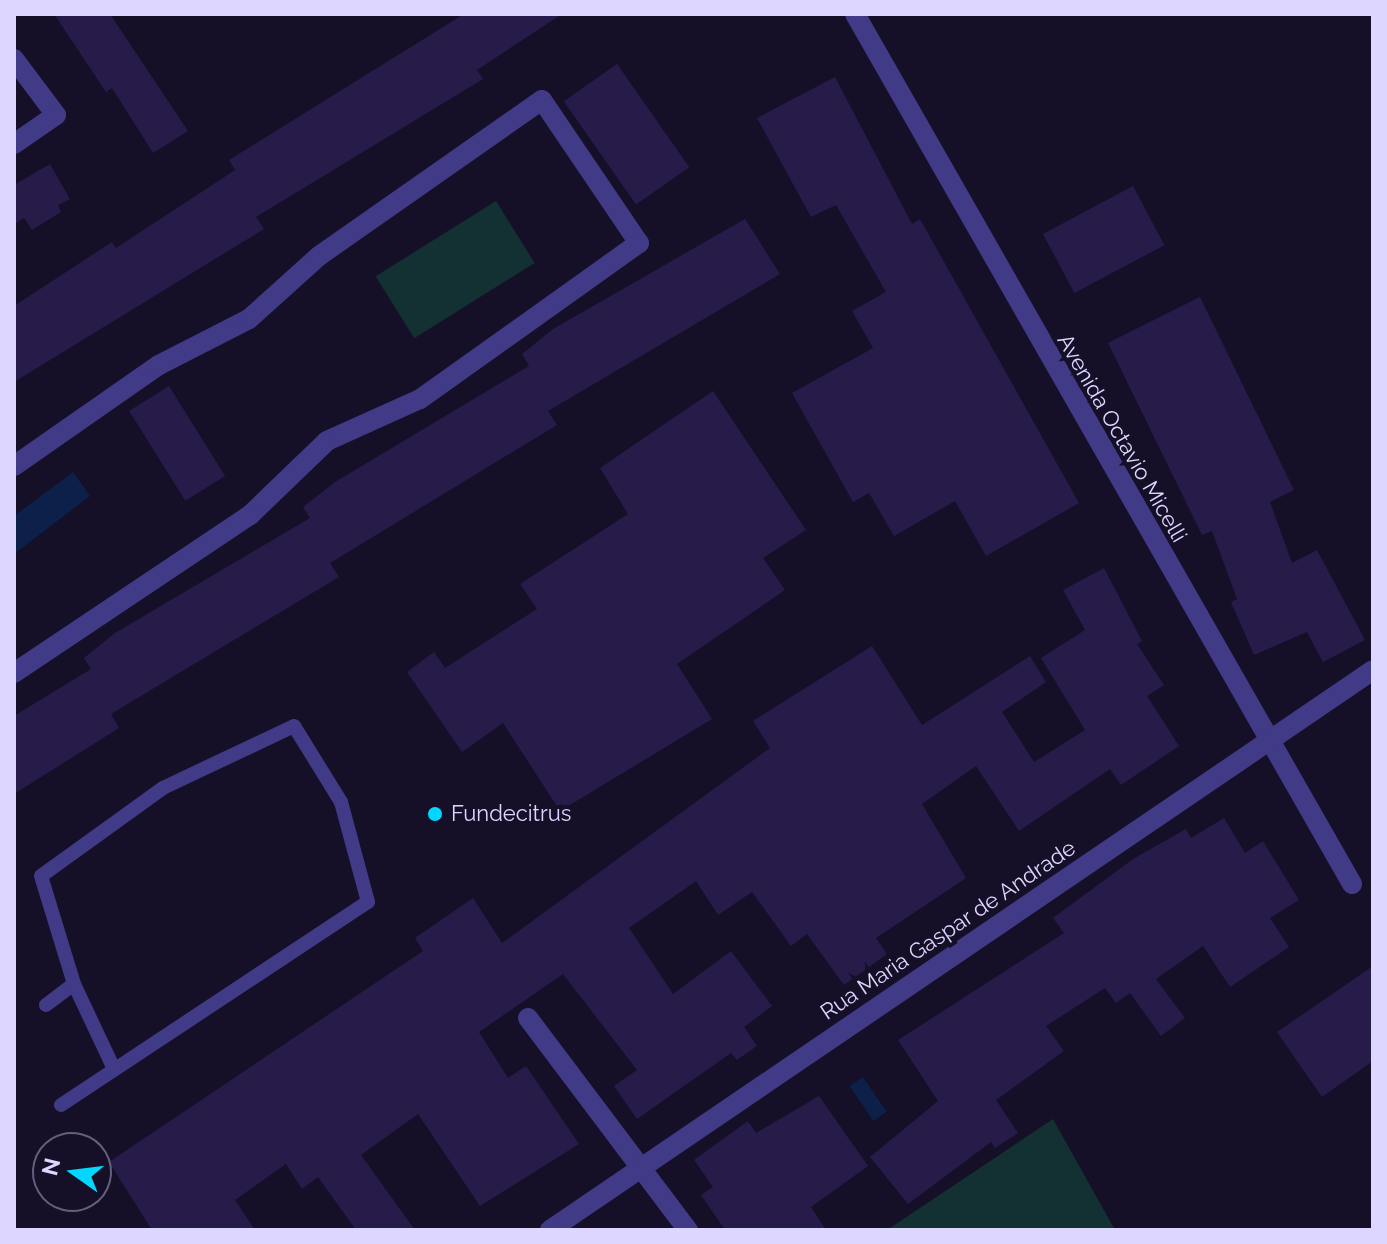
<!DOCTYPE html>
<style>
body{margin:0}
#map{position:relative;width:1387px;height:1244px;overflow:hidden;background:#151028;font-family:Raleway,sans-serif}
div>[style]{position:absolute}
.green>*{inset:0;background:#133132;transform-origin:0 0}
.water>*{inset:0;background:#0c204a;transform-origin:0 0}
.building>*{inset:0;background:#271b49;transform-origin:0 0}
.lane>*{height:14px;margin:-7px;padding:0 7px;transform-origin:7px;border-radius:7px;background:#413a87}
.street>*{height:20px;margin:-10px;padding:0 10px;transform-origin:10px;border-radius:10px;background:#413a87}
.dots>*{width:22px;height:22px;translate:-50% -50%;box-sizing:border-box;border:4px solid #151028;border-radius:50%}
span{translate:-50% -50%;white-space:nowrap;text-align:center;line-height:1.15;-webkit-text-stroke:8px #151028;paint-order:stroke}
.street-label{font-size:22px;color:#ddd6ff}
.poi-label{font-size:22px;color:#ddd6ff}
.left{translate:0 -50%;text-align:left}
.frame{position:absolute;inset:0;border:16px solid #ddd6ff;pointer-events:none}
.north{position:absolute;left:32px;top:1132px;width:80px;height:80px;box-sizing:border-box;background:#151028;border:2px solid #655f7e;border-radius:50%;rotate:284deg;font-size:22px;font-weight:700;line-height:32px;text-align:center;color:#ddd6ff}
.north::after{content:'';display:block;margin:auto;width:28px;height:36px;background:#02d8ff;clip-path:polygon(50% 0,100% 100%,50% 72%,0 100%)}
</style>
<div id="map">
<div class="green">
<i style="left:496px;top:201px;width:73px;height:142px;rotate:58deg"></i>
<i style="clip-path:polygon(1053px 1119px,1115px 1230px,887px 1230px)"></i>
</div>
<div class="water">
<i style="clip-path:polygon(73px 472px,90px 496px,14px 554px,14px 516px)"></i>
<i style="left:863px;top:1077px;width:42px;height:16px;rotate:56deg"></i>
</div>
<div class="building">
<i style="clip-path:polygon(54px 14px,110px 14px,188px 131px,153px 153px,112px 88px,106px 92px)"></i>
<i style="clip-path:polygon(464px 14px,562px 14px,477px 70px,483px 79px,256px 217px,264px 229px,14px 382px,14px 306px,112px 242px,116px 248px,235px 170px,229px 160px)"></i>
<i style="left:617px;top:64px;width:126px;height:65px;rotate:55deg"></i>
<i style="clip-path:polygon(835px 77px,912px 224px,920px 219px,1079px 503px,986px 556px,955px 501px,894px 536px,869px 493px,853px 502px,792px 393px,873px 348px,852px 311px,886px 292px,836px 205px,811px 217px,757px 118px)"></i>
<i style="clip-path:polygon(50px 164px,70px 199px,58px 205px,61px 212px,32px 230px,24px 218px,14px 224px,14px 185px)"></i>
<i style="left:1133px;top:186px;width:67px;height:102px;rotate:62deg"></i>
<i style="clip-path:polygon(745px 219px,780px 274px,548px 411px,557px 425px,330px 563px,339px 577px,111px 714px,119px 728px,14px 794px,14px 716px,91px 669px,84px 658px,115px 633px,310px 518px,303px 507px,335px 482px,529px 366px,522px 354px,553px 329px)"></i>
<i style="clip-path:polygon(1200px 297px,1294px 490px,1270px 502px,1292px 563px,1317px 550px,1365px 640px,1323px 662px,1307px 632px,1254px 655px,1231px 602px,1237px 599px,1212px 531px,1202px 535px,1108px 343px)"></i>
<i style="left:169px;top:386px;width:106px;height:47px;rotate:58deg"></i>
<i style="clip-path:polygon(713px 391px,806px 530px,763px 558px,785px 590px,677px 664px,712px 719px,560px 811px,503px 723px,462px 752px,407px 672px,434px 652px,445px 668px,537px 609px,520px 584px,628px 514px,600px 468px)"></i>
<i style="clip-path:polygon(1104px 568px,1142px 641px,1137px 644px,1164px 685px,1147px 696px,1179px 746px,1121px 785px,1110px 769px,1019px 831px,976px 766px,922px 804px,966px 878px,876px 938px,887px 954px,844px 985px,807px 934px,791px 946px,752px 892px,718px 915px,696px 881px,629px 928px,673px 994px,731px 951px,772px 1006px,744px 1027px,757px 1046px,737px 1060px,731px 1053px,637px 1119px,614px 1086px,637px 1070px,563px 974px,479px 1032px,508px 1078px,526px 1066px,579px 1144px,480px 1206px,418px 1114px,361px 1155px,415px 1230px,356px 1230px,318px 1177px,302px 1189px,286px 1164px,235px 1200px,255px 1230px,152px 1230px,109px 1162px,423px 951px,415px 938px,473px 898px,502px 943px,770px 748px,753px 721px,872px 646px,922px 725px,1030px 656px,1046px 682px,1002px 712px,1034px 762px,1085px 730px,1041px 658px,1085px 630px,1063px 590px)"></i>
<i style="clip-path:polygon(1224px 818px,1245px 853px,1263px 841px,1299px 900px,1270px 918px,1289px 947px,1230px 987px,1203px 946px,1156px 979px,1185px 1018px,1161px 1036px,1130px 993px,1116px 1003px,1105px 988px,1046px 1026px,1064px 1051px,996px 1100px,1018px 1133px,995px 1148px,991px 1142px,908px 1204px,870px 1157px,938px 1101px,898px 1040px,1064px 933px,1053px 918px,1133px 859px,1186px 829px,1191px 838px)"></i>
<i style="clip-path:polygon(1373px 966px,1373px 1061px,1322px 1097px,1277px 1032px)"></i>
<i style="clip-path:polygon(819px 1096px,868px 1166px,811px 1207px,826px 1230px,725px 1230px,701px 1195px,713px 1187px,694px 1160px,748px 1121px,756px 1133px)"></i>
</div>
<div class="lane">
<i style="left:46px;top:1005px;width:35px;rotate:-37deg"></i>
<i style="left:61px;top:1105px;width:368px;rotate:-33.5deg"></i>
<i style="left:368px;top:902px;width:104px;rotate:-105.1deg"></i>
<i style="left:341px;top:802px;width:89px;rotate:-121.7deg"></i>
<i style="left:294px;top:726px;width:145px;rotate:154.7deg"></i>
<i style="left:163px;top:788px;width:150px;rotate:144.2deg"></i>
<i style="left:41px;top:876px;width:113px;rotate:73deg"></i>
<i style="left:74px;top:984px;width:94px;rotate:64.8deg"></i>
</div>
<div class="street">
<i style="left:855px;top:14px;width:1002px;rotate:60.26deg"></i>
<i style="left:14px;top:59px;width:70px;rotate:53.1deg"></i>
<i style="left:56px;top:115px;width:51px;rotate:145.4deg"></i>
<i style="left:14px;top:466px;width:177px;rotate:-34.9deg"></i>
<i style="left:159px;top:365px;width:101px;rotate:-27.1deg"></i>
<i style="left:249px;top:319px;width:94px;rotate:-42deg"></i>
<i style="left:319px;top:256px;width:272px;rotate:-35deg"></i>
<i style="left:542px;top:100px;width:173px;rotate:55.9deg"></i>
<i style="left:639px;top:243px;width:269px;rotate:144.5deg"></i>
<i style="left:420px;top:399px;width:102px;rotate:155.7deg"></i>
<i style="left:327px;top:441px;width:107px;rotate:136.1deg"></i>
<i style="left:250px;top:515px;width:284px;rotate:146.2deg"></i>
<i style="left:528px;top:1018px;width:266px;rotate:53deg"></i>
<i style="left:550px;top:1230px;width:995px;rotate:-34.23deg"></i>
</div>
<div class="dots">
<i style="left:435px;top:814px;background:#02d8ff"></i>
</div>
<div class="street-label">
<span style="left:1122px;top:438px;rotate:60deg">Avenida Octavio Micelli</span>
<span style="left:948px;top:930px;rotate:-34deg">Rua Maria Gaspar de Andrade</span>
</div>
<div class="poi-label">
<span class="left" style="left:451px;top:814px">Fundecitrus</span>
</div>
<div class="frame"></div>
<div class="north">N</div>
</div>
